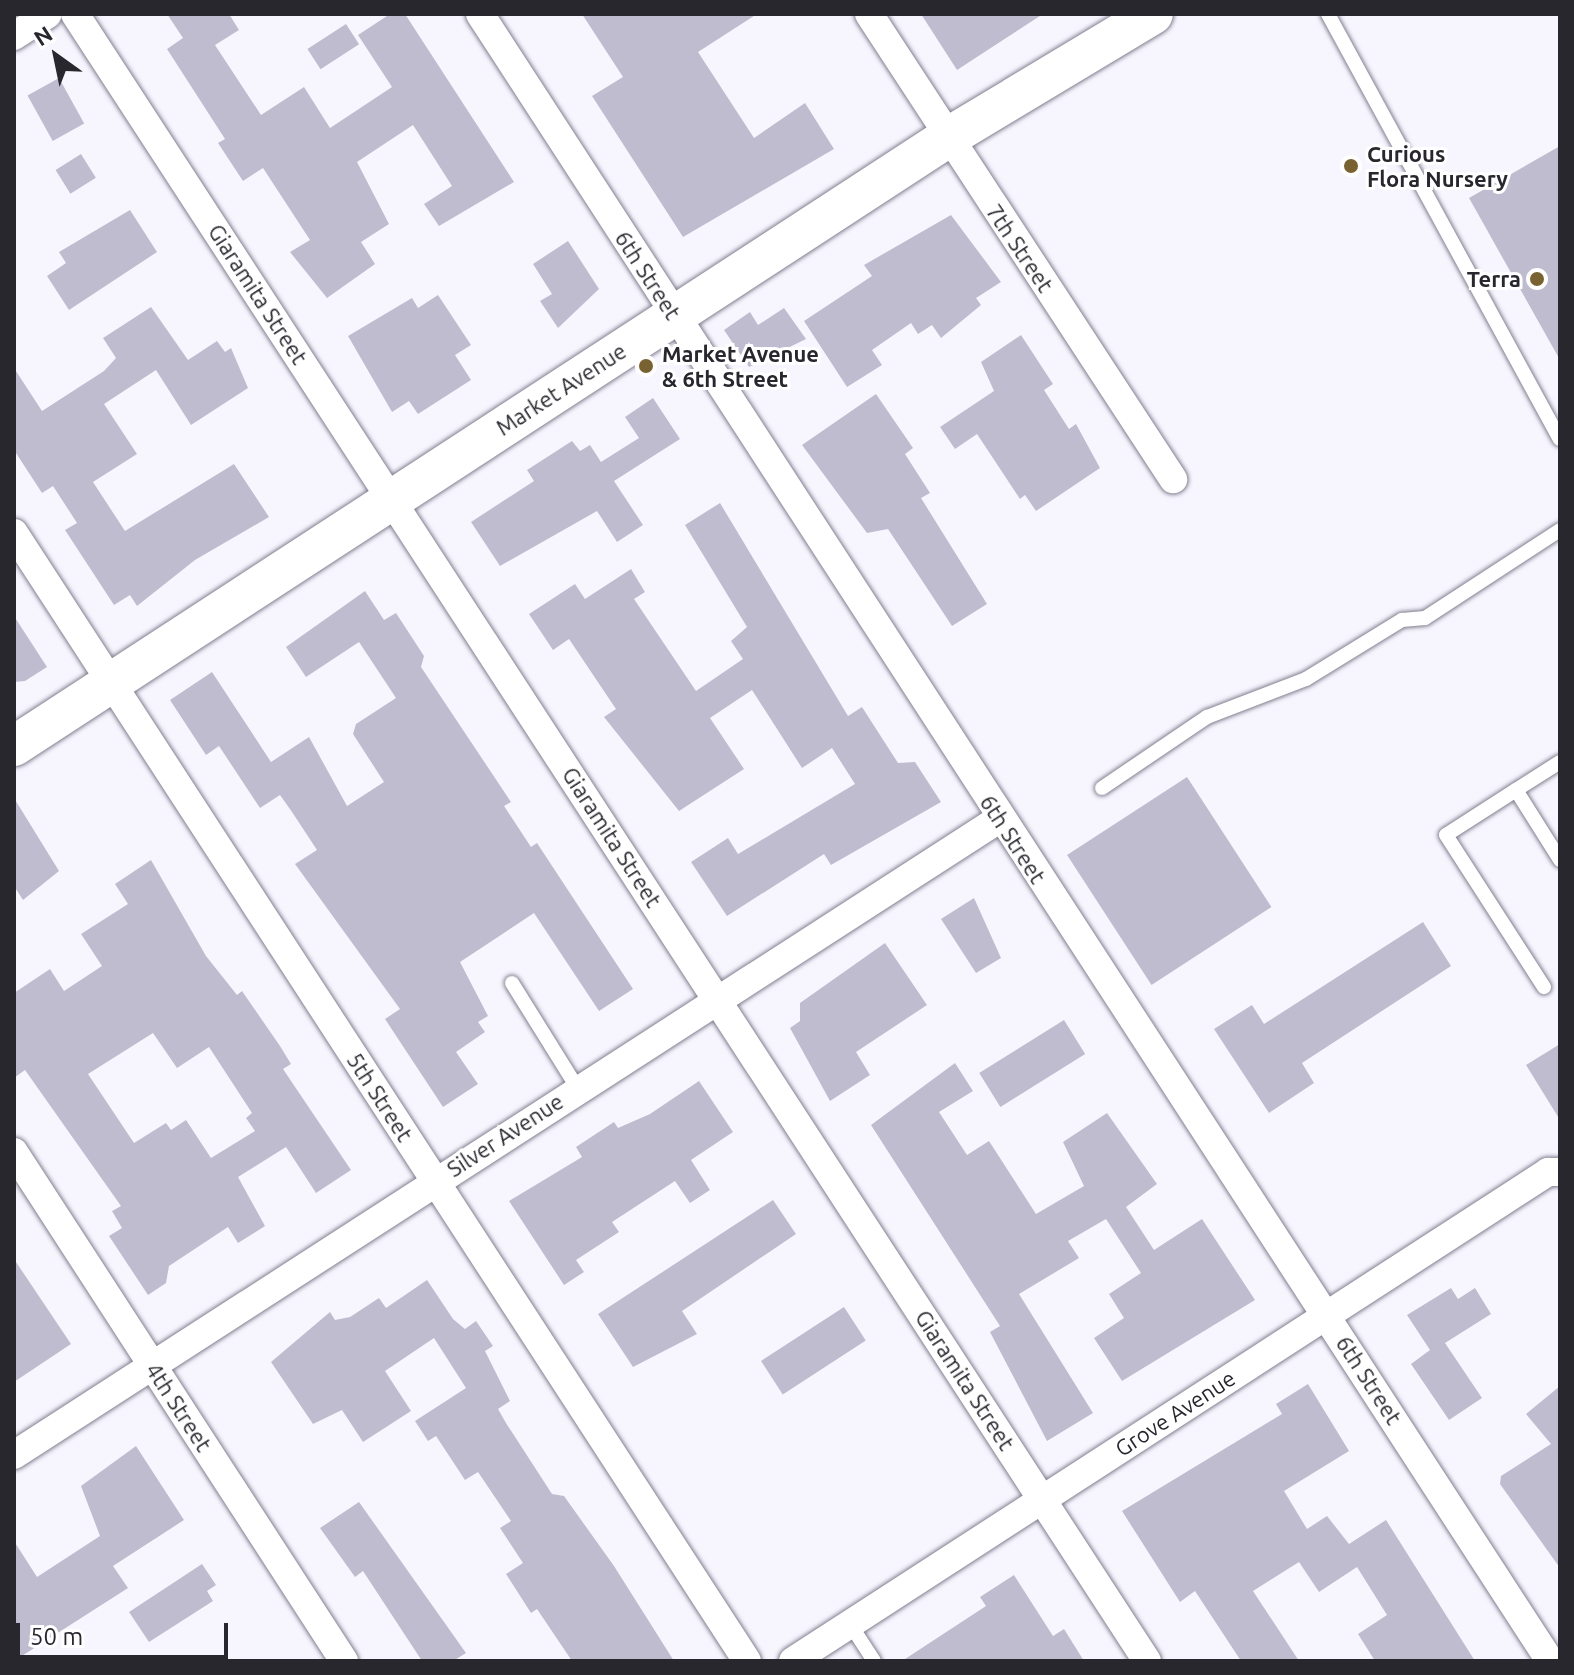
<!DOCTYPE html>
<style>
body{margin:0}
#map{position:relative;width:1574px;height:1675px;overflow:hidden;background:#f7f6fe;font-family:Ubuntu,sans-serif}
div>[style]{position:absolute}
.building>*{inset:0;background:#c0bccf;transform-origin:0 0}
.roads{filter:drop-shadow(0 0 2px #827f90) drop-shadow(0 0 2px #827f90)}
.lane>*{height:14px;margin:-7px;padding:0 7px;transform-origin:7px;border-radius:7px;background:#fff}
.street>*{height:28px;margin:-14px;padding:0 14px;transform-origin:14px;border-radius:14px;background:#fff}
.secondary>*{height:40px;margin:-20px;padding:0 20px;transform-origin:20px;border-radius:20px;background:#fff}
.dots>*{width:22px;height:22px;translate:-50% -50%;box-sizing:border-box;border:4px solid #fff;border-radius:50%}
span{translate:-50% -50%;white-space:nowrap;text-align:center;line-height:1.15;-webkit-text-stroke:6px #fff;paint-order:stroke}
.poi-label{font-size:22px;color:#28272e;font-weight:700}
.left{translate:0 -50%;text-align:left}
.right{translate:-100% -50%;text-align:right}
.street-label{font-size:22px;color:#28272e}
.frame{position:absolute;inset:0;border:16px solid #28272e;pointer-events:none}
.north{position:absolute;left:16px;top:16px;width:80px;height:80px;-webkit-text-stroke:6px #fff;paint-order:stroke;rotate:327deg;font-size:22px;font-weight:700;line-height:32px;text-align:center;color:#28272e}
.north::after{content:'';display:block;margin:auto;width:28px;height:36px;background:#28272e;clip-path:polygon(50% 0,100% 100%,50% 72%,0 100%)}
.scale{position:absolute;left:16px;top:1623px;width:212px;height:36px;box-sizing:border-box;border:4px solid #28272e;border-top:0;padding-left:10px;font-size:24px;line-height:28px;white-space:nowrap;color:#28272e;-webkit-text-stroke:6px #fff;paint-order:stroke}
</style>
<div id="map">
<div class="building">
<i style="clip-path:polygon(167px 14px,229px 14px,239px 30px,215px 45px,261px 115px,304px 87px,330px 128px,392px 87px,358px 35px,390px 14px,405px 14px,514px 182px,439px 226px,424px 204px,452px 186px,413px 125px,357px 162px,389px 224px,361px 242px,375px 264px,327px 298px,290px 252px,310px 240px,263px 168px,243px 181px,218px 143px,225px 139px,167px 49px,183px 38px)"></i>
<i style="clip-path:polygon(582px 14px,757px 14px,698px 52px,754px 138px,805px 103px,834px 149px,683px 237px,592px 96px,623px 77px)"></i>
<i style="clip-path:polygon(921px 14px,1043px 14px,957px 70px)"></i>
<i style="left:346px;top:24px;width:24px;height:46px;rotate:57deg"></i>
<i style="left:59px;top:78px;width:52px;height:36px;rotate:61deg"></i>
<i style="clip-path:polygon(1560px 146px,1560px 360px,1469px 198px)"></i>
<i style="left:81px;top:154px;width:28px;height:30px;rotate:58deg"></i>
<i style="clip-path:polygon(130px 210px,157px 252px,69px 310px,47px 276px,66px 263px,59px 252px)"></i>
<i style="clip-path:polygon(951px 215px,1001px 282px,976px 298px,981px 305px,941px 338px,932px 325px,918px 334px,911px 323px,872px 350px,882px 365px,847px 387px,804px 321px,872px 276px,864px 265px)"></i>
<i style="clip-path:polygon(568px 241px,599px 289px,558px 328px,540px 301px,552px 294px,533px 264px)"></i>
<i style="clip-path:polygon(438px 295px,471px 345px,455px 355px,471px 380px,418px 414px,409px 401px,392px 412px,348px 336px,412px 298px,418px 308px)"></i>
<i style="clip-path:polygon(151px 307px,188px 360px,217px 341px,225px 352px,231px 348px,248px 388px,191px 425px,156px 370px,104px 404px,137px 454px,93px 482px,125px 531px,234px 464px,269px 517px,195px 560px,137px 606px,130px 595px,114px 605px,65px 530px,77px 523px,53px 486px,42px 493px,14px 450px,14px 368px,42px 411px,104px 371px,116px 358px,103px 338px)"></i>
<i style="clip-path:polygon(784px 308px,806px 339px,749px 367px,724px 330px,750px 312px,758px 325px)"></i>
<i style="clip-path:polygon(1021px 335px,1053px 384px,1044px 390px,1069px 429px,1076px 424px,1100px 468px,1036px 511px,1025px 495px,1020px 499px,977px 434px,955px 449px,940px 427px,994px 391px,981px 362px)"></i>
<i style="clip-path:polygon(876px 394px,913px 448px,905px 454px,930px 493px,921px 498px,987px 604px,952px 626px,888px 529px,867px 533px,802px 445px)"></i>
<i style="clip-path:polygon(653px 398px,680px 439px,614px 481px,643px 525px,617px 542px,597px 511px,500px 566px,471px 522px,534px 481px,527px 470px,572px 441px,580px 451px,590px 445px,601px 462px,639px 438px,625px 417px)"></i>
<i style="clip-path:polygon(720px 503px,848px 716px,862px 707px,898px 763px,915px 762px,941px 802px,831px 865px,824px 854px,727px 916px,691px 862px,728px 838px,738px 854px,855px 784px,832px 748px,802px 768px,752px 690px,710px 718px,744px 769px,679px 811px,604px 717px,616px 709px,569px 639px,553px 650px,529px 614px,575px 584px,585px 599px,631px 569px,645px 592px,634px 599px,696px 691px,743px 659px,731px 641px,747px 627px,685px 525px)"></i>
<i style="clip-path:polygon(365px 591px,384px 620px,396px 613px,424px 656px,421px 667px,511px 802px,504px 806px,531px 847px,537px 843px,633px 989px,599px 1011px,534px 913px,460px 962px,488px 1016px,478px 1022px,485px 1032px,456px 1052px,478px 1084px,443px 1107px,385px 1019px,400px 1009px,295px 864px,317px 850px,292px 812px,280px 795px,260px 808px,219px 746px,206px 755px,170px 700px,212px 672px,271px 762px,309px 737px,347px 806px,384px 782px,353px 734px,356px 724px,396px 698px,359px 642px,306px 677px,286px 647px)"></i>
<i style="clip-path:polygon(14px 616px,47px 667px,25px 681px,14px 682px)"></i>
<i style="left:1187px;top:777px;width:155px;height:143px;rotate:57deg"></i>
<i style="clip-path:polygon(14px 798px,59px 871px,23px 900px,14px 886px)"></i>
<i style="clip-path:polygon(evenodd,151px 860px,206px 956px,237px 995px,242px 991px,280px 1046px,291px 1064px,283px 1069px,351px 1170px,316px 1193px,286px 1147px,238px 1177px,265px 1226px,238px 1243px,228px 1227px,169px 1266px,166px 1283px,148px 1295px,109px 1236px,122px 1228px,112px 1211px,121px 1206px,25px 1070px,14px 1078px,14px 993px,50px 969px,64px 991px,102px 966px,81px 934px,128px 904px,115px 884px,151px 860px,153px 1033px,177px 1068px,209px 1047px,252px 1113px,246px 1118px,255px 1131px,211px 1158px,186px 1120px,171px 1130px,166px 1123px,134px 1143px,88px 1074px,153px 1033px)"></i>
<i style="clip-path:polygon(974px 898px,1001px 958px,976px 973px,941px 919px)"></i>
<i style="clip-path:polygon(1423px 922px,1451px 966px,1302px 1063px,1314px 1083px,1269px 1113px,1214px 1029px,1252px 1005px,1264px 1024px)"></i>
<i style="clip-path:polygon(885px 943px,927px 1005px,856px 1052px,870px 1075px,830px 1101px,790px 1028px,800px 1021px,800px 1003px)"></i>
<i style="left:1064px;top:1020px;width:40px;height:100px;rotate:58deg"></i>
<i style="clip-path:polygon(1560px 1044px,1560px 1120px,1526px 1065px)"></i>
<i style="clip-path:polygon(955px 1063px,973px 1091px,939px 1112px,967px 1155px,989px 1141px,1036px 1214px,1084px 1186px,1063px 1142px,1107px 1113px,1157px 1184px,1126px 1207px,1154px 1250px,1202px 1219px,1255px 1300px,1122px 1381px,1094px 1338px,1124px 1318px,1109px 1294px,1141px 1273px,1106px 1219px,1068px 1241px,1079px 1258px,1019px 1294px,1093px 1413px,1047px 1441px,990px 1332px,1000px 1326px,871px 1125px)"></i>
<i style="clip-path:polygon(699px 1081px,733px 1132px,691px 1160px,710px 1190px,690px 1203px,675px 1181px,612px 1222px,619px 1232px,576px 1260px,584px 1272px,564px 1285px,509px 1201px,582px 1157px,576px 1147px,614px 1122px,618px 1128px,650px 1114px)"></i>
<i style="clip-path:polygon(773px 1200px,796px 1234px,682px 1311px,697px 1334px,633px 1367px,598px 1314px)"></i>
<i style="clip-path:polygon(14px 1259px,71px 1344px,14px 1382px)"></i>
<i style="clip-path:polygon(427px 1280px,453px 1319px,465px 1329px,476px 1321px,493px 1346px,485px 1351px,510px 1401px,498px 1409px,506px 1423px,552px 1494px,564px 1496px,614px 1566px,674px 1661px,572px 1661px,537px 1609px,531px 1613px,506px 1574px,523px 1563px,500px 1528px,511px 1521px,478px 1472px,465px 1480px,436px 1436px,428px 1441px,415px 1421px,466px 1388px,434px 1338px,385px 1371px,411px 1411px,363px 1442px,342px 1410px,313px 1424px,271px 1362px,330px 1312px,335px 1320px,350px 1317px,379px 1298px,386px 1308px)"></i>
<i style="clip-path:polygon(1451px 1288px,1458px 1299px,1475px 1288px,1491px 1314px,1445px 1343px,1482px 1398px,1449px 1420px,1411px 1364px,1430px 1350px,1407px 1315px)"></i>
<i style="left:844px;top:1307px;width:40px;height:99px;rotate:57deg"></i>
<i style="clip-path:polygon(1308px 1384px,1349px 1451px,1284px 1491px,1307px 1529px,1327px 1516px,1349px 1544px,1386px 1520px,1475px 1661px,1375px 1661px,1358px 1634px,1387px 1615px,1357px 1567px,1319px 1592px,1299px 1562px,1253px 1591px,1299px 1661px,1241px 1661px,1195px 1591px,1180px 1602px,1122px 1511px,1282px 1414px,1276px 1404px)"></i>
<i style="clip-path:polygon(1560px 1386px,1560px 1568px,1500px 1484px,1501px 1476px,1551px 1444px,1526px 1414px)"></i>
<i style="clip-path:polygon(136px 1446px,184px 1520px,113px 1566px,128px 1588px,14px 1661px,14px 1541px,37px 1577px,100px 1536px,81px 1486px)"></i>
<i style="clip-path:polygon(359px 1502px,466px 1653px,453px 1661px,422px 1661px,363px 1571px,355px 1577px,320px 1528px)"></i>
<i style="clip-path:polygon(202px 1564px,216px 1585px,207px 1591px,213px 1601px,149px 1642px,129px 1612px)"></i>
<i style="clip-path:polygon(1014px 1575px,1053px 1636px,1064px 1629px,1084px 1661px,902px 1661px,986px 1606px,980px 1597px)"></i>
</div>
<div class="roads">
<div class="lane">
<i style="left:1328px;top:14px;width:484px;rotate:61.4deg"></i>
<i style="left:1560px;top:762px;width:52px;rotate:147.5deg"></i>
<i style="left:1516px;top:790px;width:83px;rotate:57.8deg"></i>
<i style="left:1102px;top:788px;width:127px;rotate:-34.1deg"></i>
<i style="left:1207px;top:717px;width:106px;rotate:-21deg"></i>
<i style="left:1306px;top:679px;width:113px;rotate:-31.6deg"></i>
<i style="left:1402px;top:620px;width:23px;rotate:-5deg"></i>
<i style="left:1425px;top:618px;width:161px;rotate:-33.1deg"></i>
<i style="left:1516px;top:790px;width:83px;rotate:147.3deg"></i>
<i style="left:1446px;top:835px;width:181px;rotate:57.2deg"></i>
<i style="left:512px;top:983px;width:125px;rotate:58.1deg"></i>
<i style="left:850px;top:1624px;width:44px;rotate:57deg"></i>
</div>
<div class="street">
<i style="left:75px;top:14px;width:1965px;rotate:56.94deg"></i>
<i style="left:480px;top:14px;width:1964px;rotate:56.99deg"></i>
<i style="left:869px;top:14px;width:556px;rotate:56.82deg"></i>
<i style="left:14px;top:36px;width:40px;rotate:-32.9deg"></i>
<i style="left:14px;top:533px;width:1345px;rotate:56.98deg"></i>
<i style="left:14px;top:1152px;width:607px;rotate:57.04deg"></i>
<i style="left:14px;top:1455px;width:1172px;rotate:-32.85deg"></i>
<i style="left:793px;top:1661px;width:900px;rotate:-32.93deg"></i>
<i style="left:1548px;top:1172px;width:12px"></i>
</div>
<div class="secondary">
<i style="left:14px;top:746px;width:1114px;rotate:-33.09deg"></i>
<i style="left:947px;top:138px;width:240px;rotate:-31deg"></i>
</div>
</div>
<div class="dots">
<i style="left:1351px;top:166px;background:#786232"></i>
<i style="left:1537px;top:279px;background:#786232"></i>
<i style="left:646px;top:366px;background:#786232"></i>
</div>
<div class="poi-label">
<span class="left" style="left:1367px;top:166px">Curious<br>Flora Nursery</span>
<span class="right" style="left:1521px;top:279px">Terra</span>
<span class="left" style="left:662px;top:366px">Market Avenue<br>&amp; 6th Street</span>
</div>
<div class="street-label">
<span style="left:1020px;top:248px;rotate:56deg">7th Street</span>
<span style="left:648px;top:275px;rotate:57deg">6th Street</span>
<span style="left:258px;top:294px;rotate:57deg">Giaramita Street</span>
<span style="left:561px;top:389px;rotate:-33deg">Market Avenue</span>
<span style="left:612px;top:837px;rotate:57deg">Giaramita Street</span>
<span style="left:1013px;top:839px;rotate:57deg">6th Street</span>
<span style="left:380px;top:1097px;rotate:57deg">5th Street</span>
<span style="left:505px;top:1135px;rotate:-33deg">Silver Avenue</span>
<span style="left:965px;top:1380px;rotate:57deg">Giaramita Street</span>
<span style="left:1369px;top:1380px;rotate:57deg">6th Street</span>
<span style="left:179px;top:1407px;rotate:57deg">4th Street</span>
<span style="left:1175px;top:1413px;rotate:-33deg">Grove Avenue</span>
</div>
<div class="frame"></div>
<div class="north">N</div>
<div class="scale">50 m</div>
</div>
